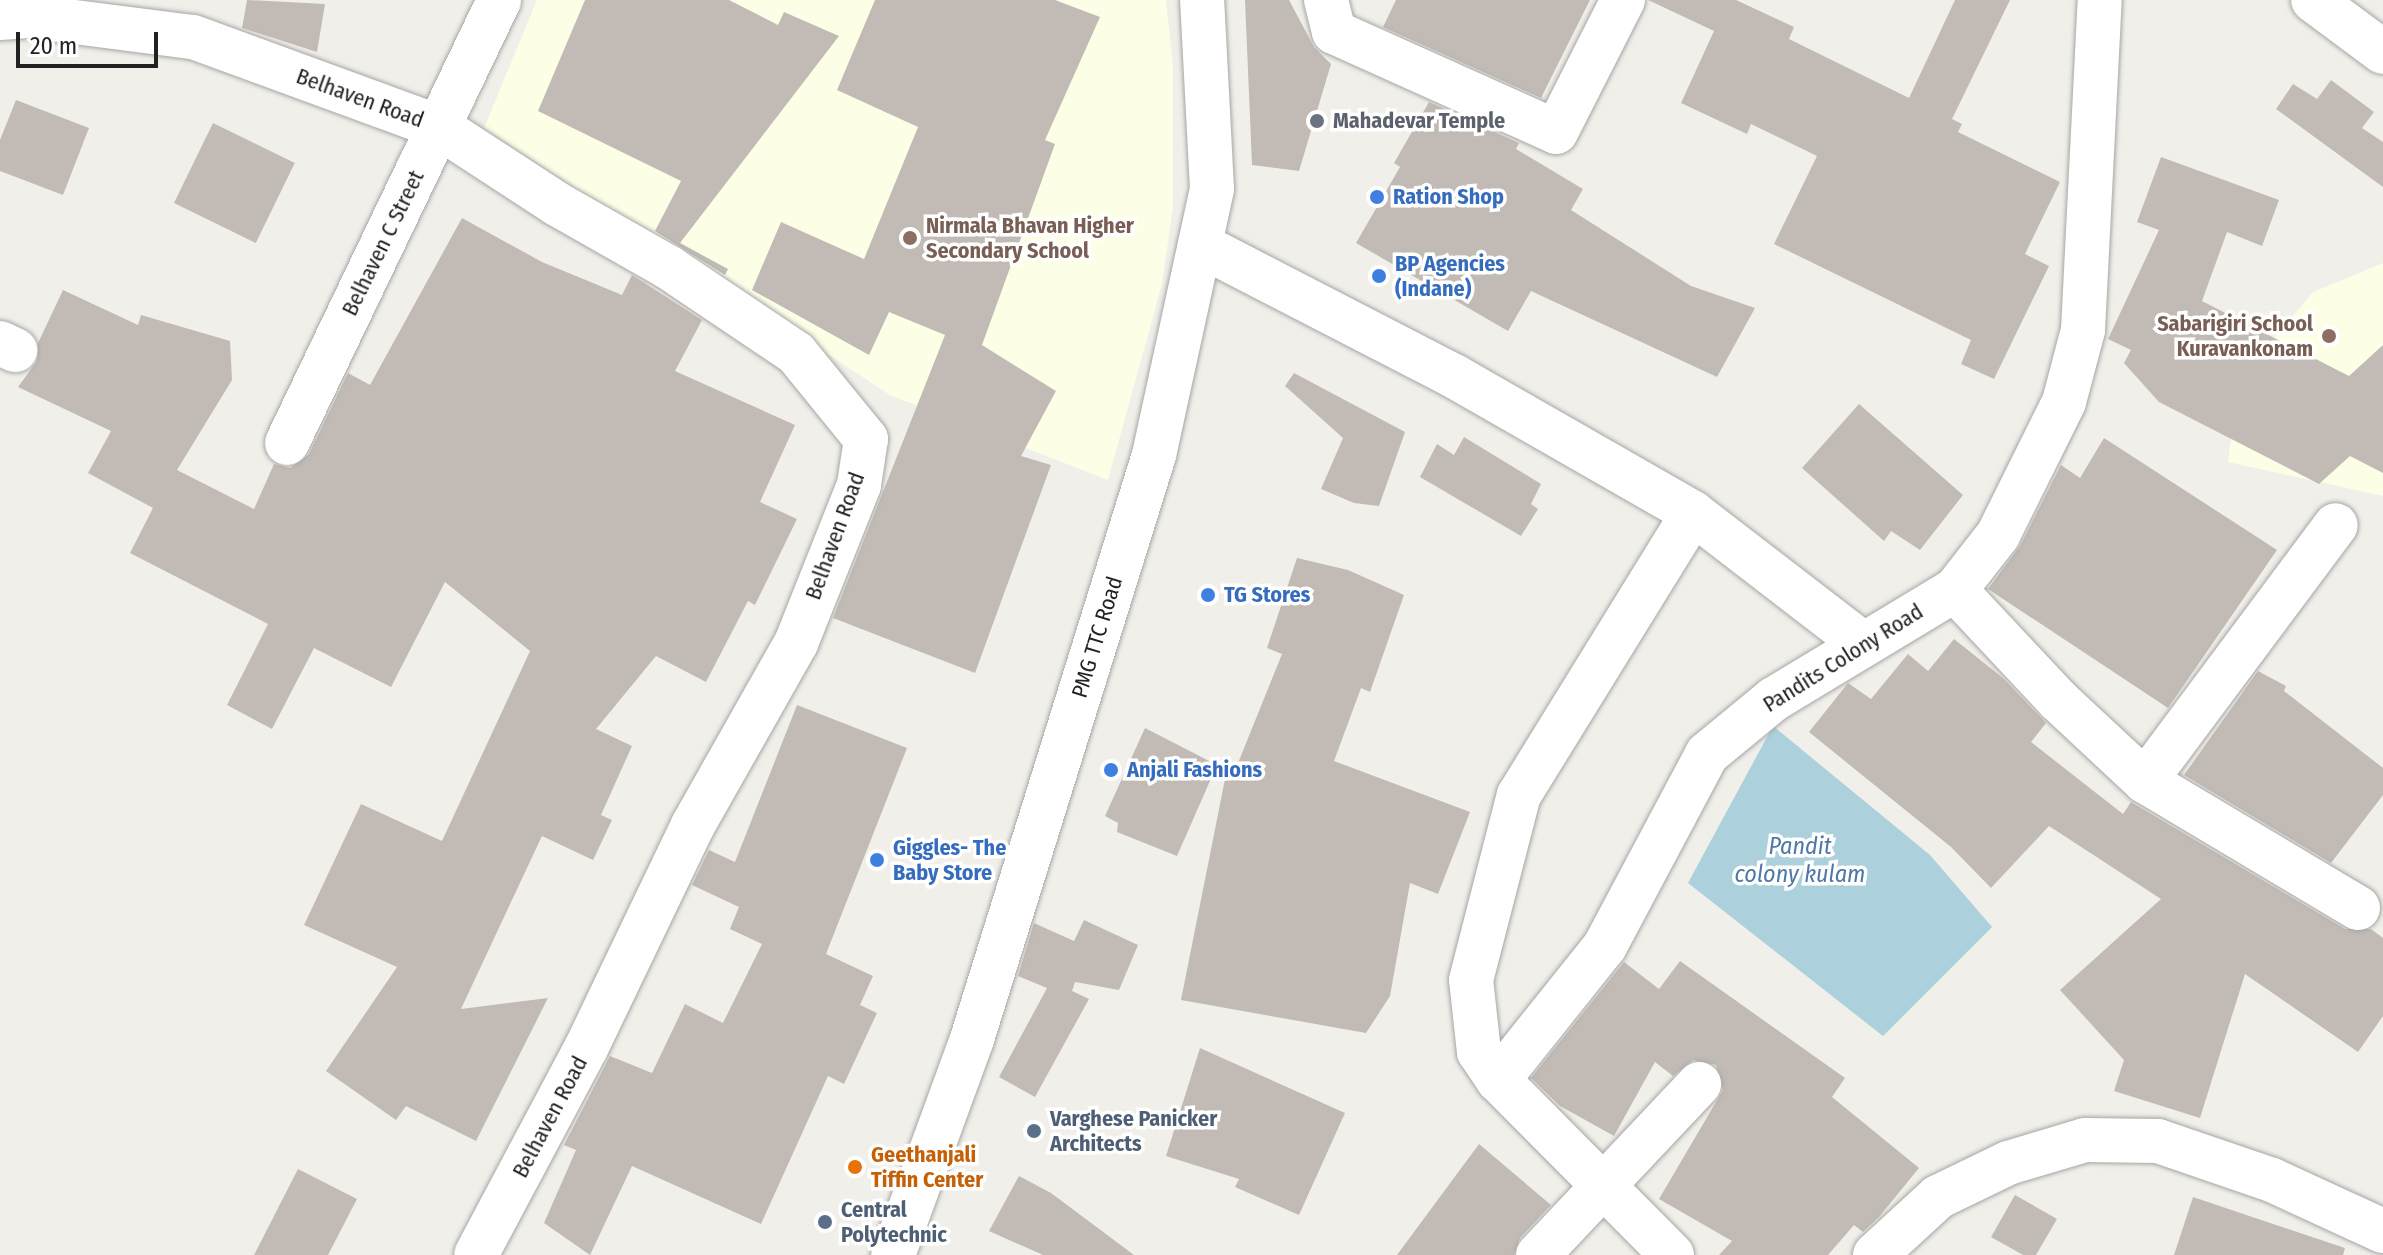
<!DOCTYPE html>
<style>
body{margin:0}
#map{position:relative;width:2383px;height:1255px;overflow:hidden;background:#f1efe9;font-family:"Fira Sans Condensed",sans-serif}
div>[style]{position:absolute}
.education>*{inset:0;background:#fdfee6}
.water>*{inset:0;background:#acd0dc}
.building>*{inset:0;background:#c2bbb5;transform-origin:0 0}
.roads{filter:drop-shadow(0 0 2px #a6a6a6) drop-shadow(0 0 2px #a6a6a6)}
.minor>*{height:44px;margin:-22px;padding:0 22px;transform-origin:22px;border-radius:22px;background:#fff}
.tertiary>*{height:44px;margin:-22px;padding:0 22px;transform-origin:22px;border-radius:22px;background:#fff}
.dots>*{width:22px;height:22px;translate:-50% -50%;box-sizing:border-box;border:4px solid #fff;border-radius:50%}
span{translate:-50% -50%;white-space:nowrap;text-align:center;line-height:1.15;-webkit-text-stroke:7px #fff;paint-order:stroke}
.street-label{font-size:22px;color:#222}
.worship-label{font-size:22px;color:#5b616d;font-weight:700}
.left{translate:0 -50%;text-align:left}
.shop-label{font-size:22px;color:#366cbe;font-weight:700}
.education-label{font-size:22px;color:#785e54;font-weight:700}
.right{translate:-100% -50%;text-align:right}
.service-label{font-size:22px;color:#4e5e75;font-weight:700}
.food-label{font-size:22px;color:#c56008;font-weight:700}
.water-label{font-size:24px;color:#4e78a6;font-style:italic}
.scale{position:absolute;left:16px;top:32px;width:142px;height:36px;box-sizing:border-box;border:4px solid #222;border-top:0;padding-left:10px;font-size:24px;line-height:28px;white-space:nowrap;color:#222;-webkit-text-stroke:6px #fff;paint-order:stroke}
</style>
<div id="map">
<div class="education">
<i style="clip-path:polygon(537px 0,1166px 0,1173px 67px,1173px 207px,1162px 284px,1108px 480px,890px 395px,484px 128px)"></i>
<i style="clip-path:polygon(2383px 263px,2383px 496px,2228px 462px,2239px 380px,2313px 292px)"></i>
</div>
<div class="water">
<i style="clip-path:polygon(1773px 726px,1930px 855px,1992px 927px,1883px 1036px,1688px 883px)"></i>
</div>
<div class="building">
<i style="clip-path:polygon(247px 0,325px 4px,317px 52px,242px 28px)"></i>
<i style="clip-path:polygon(585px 0,729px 0,778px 25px,784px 12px,839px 36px,680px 243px,728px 269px,725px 275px,655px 231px,681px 181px,538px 111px)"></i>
<i style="clip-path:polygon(875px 0,1055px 0,1100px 17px,1045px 140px,1055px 144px,982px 345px,1056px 391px,1021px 456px,1051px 465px,975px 673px,833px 618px,945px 335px,889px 312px,869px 355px,752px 290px,781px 222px,864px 259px,918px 127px,837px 90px)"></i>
<i style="clip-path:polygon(1245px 0,1289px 0,1314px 47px,1331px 64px,1299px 171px,1252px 165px)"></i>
<i style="clip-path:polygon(1396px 0,1590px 0,1541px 98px,1383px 27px)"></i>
<i style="clip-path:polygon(1648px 0,1736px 0,1794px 27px,1789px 39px,1909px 98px,1955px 0,2010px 0,1952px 119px,1962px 124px,1958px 132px,2060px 182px,2025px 254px,2049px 266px,1994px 379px,1961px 364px,1971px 340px,1774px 244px,1817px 156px,1751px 124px,1747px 134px,1681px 103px,1714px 31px)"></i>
<i style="clip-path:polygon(2331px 80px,2374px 112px,2362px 128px,2383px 142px,2383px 187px,2276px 109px,2293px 84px,2317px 99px)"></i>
<i style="clip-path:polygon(16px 100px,89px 128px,63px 195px,0 171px,0 140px)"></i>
<i style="clip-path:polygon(1429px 102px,1519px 143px,1516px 149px,1583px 189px,1571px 210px,1691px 286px,1755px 308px,1717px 377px,1531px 291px,1508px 331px,1356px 243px,1400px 167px,1394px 163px)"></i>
<i style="left:213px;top:123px;width:91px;height:89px;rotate:26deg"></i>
<i style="clip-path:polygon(2161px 157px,2279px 200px,2262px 246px,2227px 232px,2202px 301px,2349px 376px,2383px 345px,2383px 473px,2350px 456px,2319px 484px,2159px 402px,2124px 363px,2131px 350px,2108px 339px,2159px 230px,2137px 222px)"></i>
<i style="clip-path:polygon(462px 218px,542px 262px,622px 295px,632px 275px,702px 320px,675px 371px,795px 425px,760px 502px,797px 519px,755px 605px,748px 601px,706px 682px,656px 656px,596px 729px,632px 746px,601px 815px,612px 820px,593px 860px,542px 836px,461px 1009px,548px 998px,476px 1141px,406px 1106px,396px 1120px,326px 1071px,397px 967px,304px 925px,361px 804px,442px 841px,530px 651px,445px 582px,391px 687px,314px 648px,272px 729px,227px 705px,268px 624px,130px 553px,153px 508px,88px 473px,111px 431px,18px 387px,37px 361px,38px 343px,63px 290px,138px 325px,141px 315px,230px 341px,232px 380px,177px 470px,254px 509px,274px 464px,290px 468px,309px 454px,348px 373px,370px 385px)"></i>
<i style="clip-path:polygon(1294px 373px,1405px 432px,1379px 506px,1354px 503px,1321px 489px,1343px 438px,1285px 386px)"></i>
<i style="clip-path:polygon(1859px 404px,1963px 495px,1920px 550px,1891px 531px,1884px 541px,1802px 468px)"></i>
<i style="clip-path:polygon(1464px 437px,1541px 484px,1531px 504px,1538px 509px,1521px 536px,1420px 477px,1437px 444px,1454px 455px)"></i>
<i style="clip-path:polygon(2104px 438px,2277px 550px,2168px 708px,1988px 589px,2020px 546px,2061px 465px,2080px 478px)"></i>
<i style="clip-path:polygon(1297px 558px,1348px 570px,1404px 595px,1370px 692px,1361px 688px,1334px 761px,1470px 812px,1438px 894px,1410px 883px,1390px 996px,1366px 1033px,1181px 1000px,1227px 769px,1234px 773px,1282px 654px,1267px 648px)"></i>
<i style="clip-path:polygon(1954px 639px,2003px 678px,2046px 723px,2031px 742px,2123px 814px,2131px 802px,2345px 929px,2371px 929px,2383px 938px,2383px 1016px,2358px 1052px,2245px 974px,2200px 1118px,2114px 1091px,2124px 1060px,2060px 990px,2161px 899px,2049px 826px,1991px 888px,1951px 847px,1809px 732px,1848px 683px,1871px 699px,1908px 654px,1928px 671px)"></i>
<i style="clip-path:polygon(2258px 671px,2286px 686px,2284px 691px,2383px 768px,2383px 795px,2331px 863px,2184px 775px)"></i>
<i style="clip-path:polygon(797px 705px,907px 748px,826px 954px,873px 976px,860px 1005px,877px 1013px,844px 1084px,828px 1076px,761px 1224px,632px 1166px,590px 1255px,544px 1223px,576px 1150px,564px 1145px,610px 1056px,652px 1073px,685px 1004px,723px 1023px,762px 944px,730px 929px,739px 907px,692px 885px,709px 850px,735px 862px)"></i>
<i style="clip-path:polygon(1145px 728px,1217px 765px,1177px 856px,1117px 832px,1118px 823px,1105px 816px)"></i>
<i style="clip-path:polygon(1084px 920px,1138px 945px,1119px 990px,1075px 982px,1072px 991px,1089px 999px,1035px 1097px,999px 1077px,1047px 988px,1018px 976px,1034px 923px,1074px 941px)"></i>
<i style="clip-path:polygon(1680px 961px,1845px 1078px,1832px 1097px,1919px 1168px,1879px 1217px,1863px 1232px,1854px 1225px,1828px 1255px,1719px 1255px,1732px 1241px,1659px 1199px,1723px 1090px,1716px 1065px,1693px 1060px,1673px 1076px,1655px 1062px,1614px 1136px,1560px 1106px,1531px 1078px,1624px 962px,1659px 989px)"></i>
<i style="clip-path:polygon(1200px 1048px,1345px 1113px,1299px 1215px,1235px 1187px,1239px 1179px,1166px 1156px)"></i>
<i style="clip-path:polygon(1479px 1144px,1551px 1205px,1520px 1238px,1514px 1255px,1397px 1255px)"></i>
<i style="clip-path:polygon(298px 1169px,357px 1199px,328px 1255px,254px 1255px)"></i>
<i style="clip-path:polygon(1019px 1176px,1051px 1193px,1134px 1255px,1043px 1255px,989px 1231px)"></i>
<i style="clip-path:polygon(2015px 1195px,2057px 1219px,2036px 1255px,2023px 1255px,1991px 1237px)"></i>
<i style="clip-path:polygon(2193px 1197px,2345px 1248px,2343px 1255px,2174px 1255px)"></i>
</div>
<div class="roads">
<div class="minor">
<i style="left:1326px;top:0;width:33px;rotate:76deg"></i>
<i style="left:1334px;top:32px;width:243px;rotate:24.2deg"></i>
<i style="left:1556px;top:132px;width:148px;rotate:-63.1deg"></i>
<i style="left:2313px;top:0;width:87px;rotate:36.6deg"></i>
<i style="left:1200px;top:245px;width:286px;rotate:27.3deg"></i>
<i style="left:1454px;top:376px;width:275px;rotate:29.8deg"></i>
<i style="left:1693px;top:513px;width:213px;rotate:37.6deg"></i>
<i style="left:0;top:343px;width:17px;rotate:25deg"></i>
<i style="left:287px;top:443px;width:491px;rotate:-64.4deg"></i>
<i style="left:1955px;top:590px;width:151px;rotate:46.9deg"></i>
<i style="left:2058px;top:700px;width:119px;rotate:43deg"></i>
<i style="left:2145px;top:781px;width:248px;rotate:30.8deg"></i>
<i style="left:2145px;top:781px;width:319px;rotate:-53.3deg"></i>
<i style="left:1498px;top:1080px;width:34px;rotate:-124deg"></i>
<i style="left:1479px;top:1052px;width:72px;rotate:-96.3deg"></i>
<i style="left:1471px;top:980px;width:191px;rotate:-75.5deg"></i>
<i style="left:1519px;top:795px;width:331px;rotate:-58.3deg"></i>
<i style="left:1538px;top:1255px;width:235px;rotate:-46.7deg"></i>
<i style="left:1672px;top:1255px;width:247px;rotate:-134.8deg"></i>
<i style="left:1498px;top:1080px;width:171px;rotate:-51.4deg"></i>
<i style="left:1605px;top:946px;width:217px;rotate:-62deg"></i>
<i style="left:1707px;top:754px;width:87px;rotate:-39.4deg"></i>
<i style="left:1774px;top:699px;width:211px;rotate:-31.1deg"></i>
<i style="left:1955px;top:590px;width:70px;rotate:-52deg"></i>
<i style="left:1998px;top:535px;width:148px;rotate:-63.6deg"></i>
<i style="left:2064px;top:402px;width:74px;rotate:-75.2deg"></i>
<i style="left:2083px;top:330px;width:330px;rotate:-87.1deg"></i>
<i style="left:1875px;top:1255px;width:86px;rotate:-42.6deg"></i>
<i style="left:1938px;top:1197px;width:78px;rotate:-25.9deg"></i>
<i style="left:2008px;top:1163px;width:80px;rotate:-16.6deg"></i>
<i style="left:2085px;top:1140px;width:73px;rotate:0.8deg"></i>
<i style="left:2158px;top:1141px;width:120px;rotate:18.9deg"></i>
<i style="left:2272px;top:1180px;width:122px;rotate:24.7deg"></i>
</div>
<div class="tertiary">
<i style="left:0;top:18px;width:28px;rotate:-4deg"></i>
<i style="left:28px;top:16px;width:166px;rotate:7.3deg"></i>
<i style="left:193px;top:37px;width:262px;rotate:20.1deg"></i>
<i style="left:439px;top:127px;width:141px;rotate:33.1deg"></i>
<i style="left:557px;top:204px;width:128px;rotate:29.6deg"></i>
<i style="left:668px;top:267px;width:154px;rotate:33.9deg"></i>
<i style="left:796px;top:353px;width:111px;rotate:50.9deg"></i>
<i style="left:866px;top:439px;width:47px;rotate:98.7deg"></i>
<i style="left:859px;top:485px;width:170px;rotate:111.7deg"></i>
<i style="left:796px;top:643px;width:209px;rotate:119.5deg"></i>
<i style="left:693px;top:825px;width:247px;rotate:115.6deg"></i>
<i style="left:586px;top:1048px;width:234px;rotate:118deg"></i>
<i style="left:893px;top:1255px;width:230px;rotate:-69.9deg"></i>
<i style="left:972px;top:1039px;width:612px;rotate:-72.69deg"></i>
<i style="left:1154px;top:455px;width:272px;rotate:-77.7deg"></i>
<i style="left:1212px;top:189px;width:189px;rotate:-93deg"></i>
</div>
</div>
<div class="dots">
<i style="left:1317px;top:121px;background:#6b7280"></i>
<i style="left:1377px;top:197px;background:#3f7fe0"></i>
<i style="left:910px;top:238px;background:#8d6e63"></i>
<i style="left:1379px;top:276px;background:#3f7fe0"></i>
<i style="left:2329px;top:336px;background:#8d6e63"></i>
<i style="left:1208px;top:595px;background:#3f7fe0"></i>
<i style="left:1111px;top:770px;background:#3f7fe0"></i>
<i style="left:877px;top:860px;background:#3f7fe0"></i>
<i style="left:1034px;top:1131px;background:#5c6f8a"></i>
<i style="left:855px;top:1167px;background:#e8710a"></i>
<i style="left:825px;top:1222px;background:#5c6f8a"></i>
</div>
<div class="street-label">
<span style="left:360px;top:98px;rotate:20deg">Belhaven Road</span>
<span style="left:383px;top:243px;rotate:-64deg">Belhaven C Street</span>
<span style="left:835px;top:536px;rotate:-70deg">Belhaven Road</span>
<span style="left:1097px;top:637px;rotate:-73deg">PMG TTC Road</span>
<span style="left:1843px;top:658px;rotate:-32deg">Pandits Colony Road</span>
<span style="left:550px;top:1117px;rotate:-62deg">Belhaven Road</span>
</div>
<div class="worship-label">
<span class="left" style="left:1333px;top:121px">Mahadevar Temple</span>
</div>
<div class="shop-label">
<span class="left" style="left:1393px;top:197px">Ration Shop</span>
<span class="left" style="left:1395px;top:276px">BP Agencies<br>(Indane)</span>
<span class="left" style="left:1224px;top:595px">TG Stores</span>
<span class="left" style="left:1127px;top:770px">Anjali Fashions</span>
<span class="left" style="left:893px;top:860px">Giggles- The<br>Baby Store</span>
</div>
<div class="education-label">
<span class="left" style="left:926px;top:238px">Nirmala Bhavan Higher<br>Secondary School</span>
<span class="right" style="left:2313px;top:336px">Sabarigiri School<br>Kuravankonam</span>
</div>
<div class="service-label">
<span class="left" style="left:1050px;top:1131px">Varghese Panicker<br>Architects</span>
<span class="left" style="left:841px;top:1222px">Central<br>Polytechnic</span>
</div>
<div class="food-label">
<span class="left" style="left:871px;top:1167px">Geethanjali<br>Tiffin Center</span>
</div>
<div class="water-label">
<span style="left:1800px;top:861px">Pandit<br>colony kulam</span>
</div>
<div class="scale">20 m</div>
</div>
